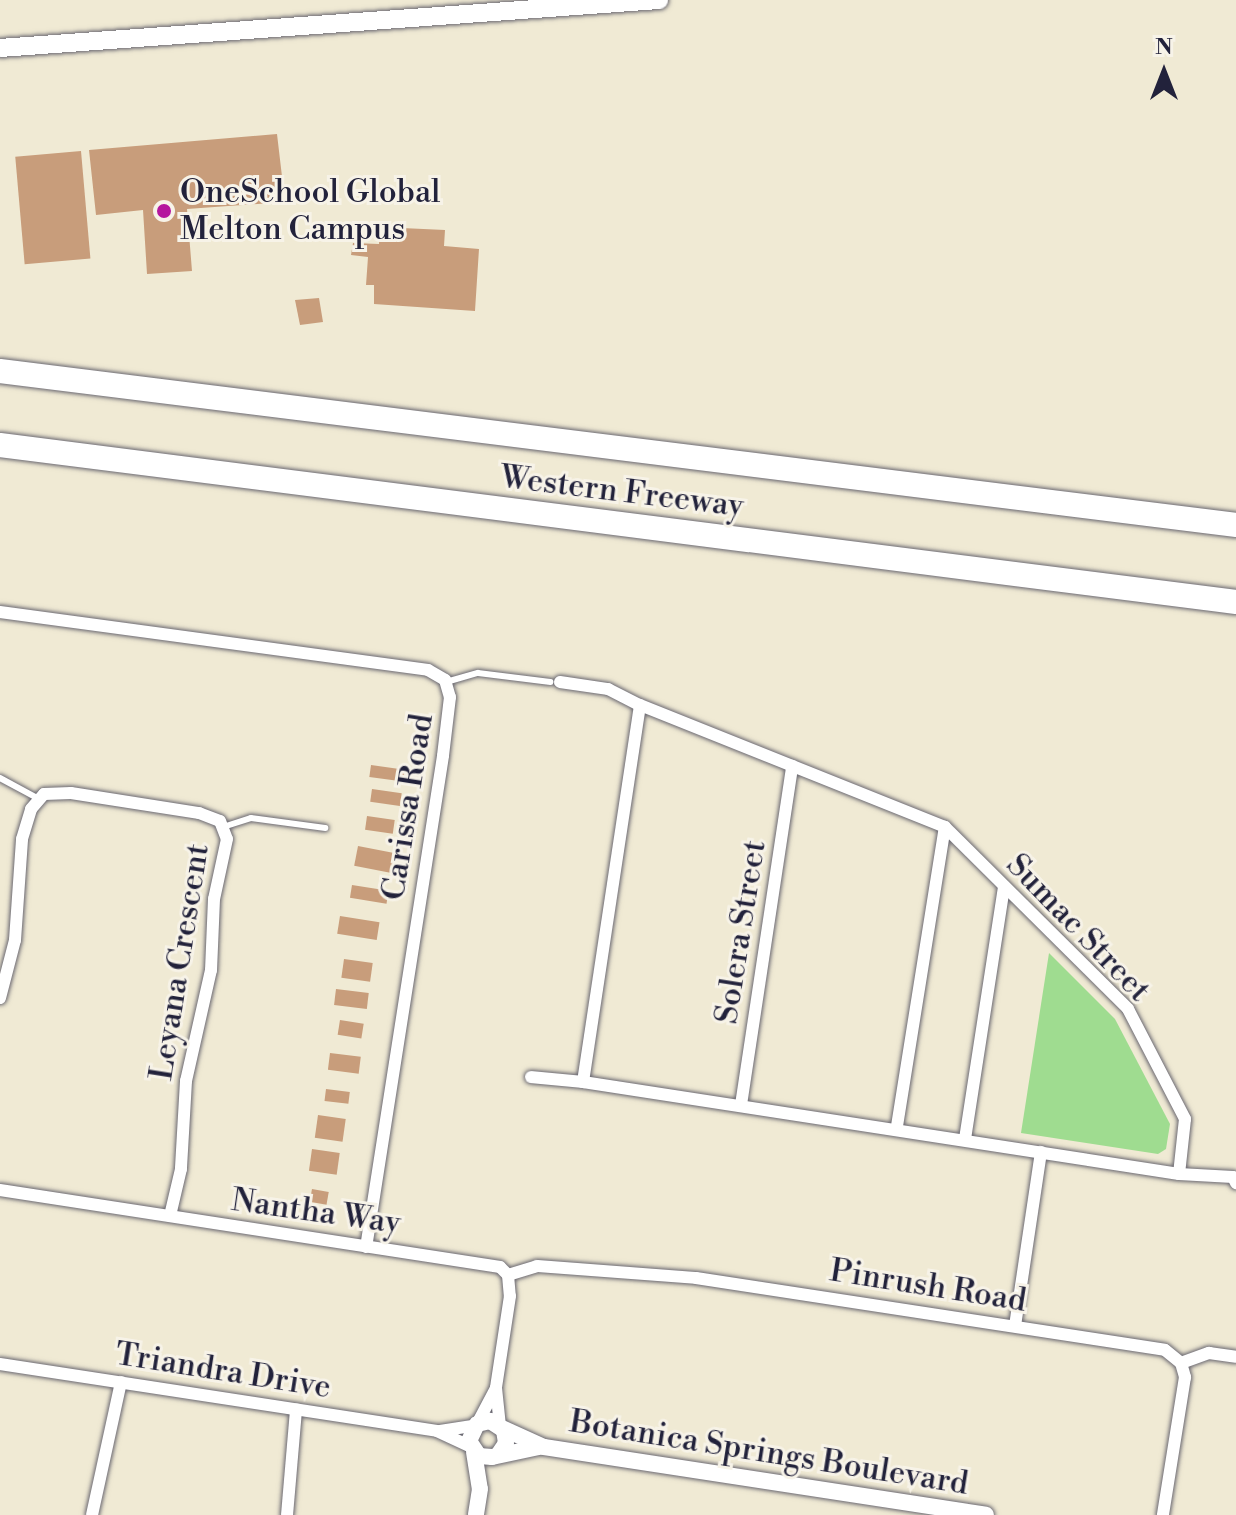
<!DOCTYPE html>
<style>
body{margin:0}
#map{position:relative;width:1236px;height:1515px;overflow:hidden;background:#f0ead4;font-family:"Libre Bodoni",serif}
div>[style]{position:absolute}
.green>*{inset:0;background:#9fdc90}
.building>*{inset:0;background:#c89d7b;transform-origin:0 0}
.roads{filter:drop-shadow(0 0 2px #6a6871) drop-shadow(0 0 2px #6a6871)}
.service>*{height:6px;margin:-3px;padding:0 3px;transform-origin:3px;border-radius:3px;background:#fff}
.minor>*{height:12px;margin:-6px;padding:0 6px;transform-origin:6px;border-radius:6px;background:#fff}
.tertiary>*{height:16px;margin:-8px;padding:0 8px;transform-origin:8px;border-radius:8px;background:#fff}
.secondary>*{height:18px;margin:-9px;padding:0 9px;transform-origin:9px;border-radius:9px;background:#fff}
.motorway>*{height:24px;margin:-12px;padding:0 12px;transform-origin:12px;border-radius:12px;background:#fff}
.dots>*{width:22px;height:22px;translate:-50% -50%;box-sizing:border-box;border:4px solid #f7f3e8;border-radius:50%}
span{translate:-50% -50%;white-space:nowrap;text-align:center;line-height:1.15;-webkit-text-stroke:6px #f7f3e8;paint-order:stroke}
.poi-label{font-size:32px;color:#22223b}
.left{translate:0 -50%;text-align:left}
.street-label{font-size:32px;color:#22223b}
.north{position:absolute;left:1124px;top:32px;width:80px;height:80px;-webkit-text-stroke:6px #f7f3e8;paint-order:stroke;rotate:0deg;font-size:22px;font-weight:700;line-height:32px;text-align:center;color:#22223b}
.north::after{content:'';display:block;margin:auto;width:28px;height:36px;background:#22223b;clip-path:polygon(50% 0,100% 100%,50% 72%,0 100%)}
</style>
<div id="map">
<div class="green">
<i style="clip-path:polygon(1049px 953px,1115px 1019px,1170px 1124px,1166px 1149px,1158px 1154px,1021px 1133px)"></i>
</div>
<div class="building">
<i style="clip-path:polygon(277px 134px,285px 202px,187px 209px,192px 271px,147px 274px,143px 210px,96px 215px,89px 150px)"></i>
<i style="left:81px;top:151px;width:108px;height:66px;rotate:85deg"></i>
<i style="clip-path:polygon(380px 227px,445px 230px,444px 246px,479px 249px,475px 311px,374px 304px,374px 285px,366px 285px,368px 257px,351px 255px,353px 243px,379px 244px)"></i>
<i style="clip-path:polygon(319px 298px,323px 322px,300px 325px,295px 300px)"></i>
<i style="left:371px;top:765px;width:34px;height:12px;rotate:8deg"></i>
<i style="left:372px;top:789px;width:30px;height:13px;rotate:8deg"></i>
<i style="left:367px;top:816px;width:28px;height:14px;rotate:8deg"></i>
<i style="left:358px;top:846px;width:38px;height:20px;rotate:11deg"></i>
<i style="left:352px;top:885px;width:37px;height:13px;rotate:9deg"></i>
<i style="left:340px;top:916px;width:40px;height:18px;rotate:9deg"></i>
<i style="left:344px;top:959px;width:29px;height:19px;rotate:8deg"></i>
<i style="left:336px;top:989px;width:33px;height:16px;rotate:7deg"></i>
<i style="left:340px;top:1020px;width:24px;height:15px;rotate:9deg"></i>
<i style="left:330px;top:1053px;width:31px;height:17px;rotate:7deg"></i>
<i style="left:326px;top:1089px;width:24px;height:12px;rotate:7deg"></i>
<i style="left:318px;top:1115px;width:28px;height:23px;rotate:8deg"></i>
<i style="left:312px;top:1149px;width:28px;height:22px;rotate:8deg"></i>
<i style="left:312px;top:1189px;width:17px;height:13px;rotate:10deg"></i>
</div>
<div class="roads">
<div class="service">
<i style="left:446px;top:682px;width:33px;rotate:-16deg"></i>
<i style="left:478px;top:673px;width:73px;rotate:7.1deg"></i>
<i style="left:0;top:778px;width:44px;rotate:28.3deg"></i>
<i style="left:223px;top:827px;width:29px;rotate:-18deg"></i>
<i style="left:251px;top:818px;width:75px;rotate:7.7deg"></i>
</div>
<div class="minor">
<i style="left:0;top:612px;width:432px;rotate:7.7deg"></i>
<i style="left:428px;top:670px;width:20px;rotate:30deg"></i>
<i style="left:445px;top:680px;width:18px;rotate:74deg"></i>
<i style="left:450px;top:697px;width:59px;rotate:96.8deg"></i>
<i style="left:443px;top:756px;width:497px;rotate:98.9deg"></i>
<i style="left:560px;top:682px;width:49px;rotate:8.3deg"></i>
<i style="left:608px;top:689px;width:36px;rotate:27deg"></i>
<i style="left:640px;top:705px;width:328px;rotate:21.8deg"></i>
<i style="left:945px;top:827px;width:258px;rotate:44.8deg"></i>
<i style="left:1128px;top:1009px;width:124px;rotate:62.6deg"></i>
<i style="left:1185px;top:1119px;width:55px;rotate:96.2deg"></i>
<i style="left:1179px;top:1174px;width:603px;rotate:-171.22deg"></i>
<i style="left:583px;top:1082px;width:381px;rotate:-81.4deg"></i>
<i style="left:0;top:998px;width:60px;rotate:-75.5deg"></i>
<i style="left:15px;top:940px;width:101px;rotate:-86deg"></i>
<i style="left:22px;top:839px;width:31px;rotate:-73deg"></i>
<i style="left:31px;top:809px;width:20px;rotate:-49deg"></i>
<i style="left:44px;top:794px;width:27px;rotate:-2deg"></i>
<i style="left:71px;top:793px;width:130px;rotate:8.9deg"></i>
<i style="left:199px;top:813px;width:22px;rotate:21deg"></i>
<i style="left:220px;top:821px;width:19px;rotate:69deg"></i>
<i style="left:227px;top:839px;width:61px;rotate:102.2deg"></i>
<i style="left:214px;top:899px;width:71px;rotate:92.4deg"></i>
<i style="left:211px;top:970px;width:114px;rotate:102.7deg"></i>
<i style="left:186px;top:1081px;width:88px;rotate:93.3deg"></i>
<i style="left:181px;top:1169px;width:48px;rotate:103.2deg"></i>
<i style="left:531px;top:1077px;width:52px;rotate:5.5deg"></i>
<i style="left:741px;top:1105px;width:343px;rotate:-81.4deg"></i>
<i style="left:897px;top:1126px;width:303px;rotate:-80.9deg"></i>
<i style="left:965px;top:1139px;width:254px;rotate:-81.2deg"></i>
<i style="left:1179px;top:1174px;width:54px;rotate:3.2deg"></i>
<i style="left:1233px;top:1177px;width:7px;rotate:63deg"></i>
<i style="left:0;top:1190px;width:506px;rotate:8.75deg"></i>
<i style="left:500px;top:1267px;width:11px;rotate:45deg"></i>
<i style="left:508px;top:1275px;width:21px;rotate:85deg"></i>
<i style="left:510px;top:1296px;width:93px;rotate:98.7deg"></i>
<i style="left:496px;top:1388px;width:37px;rotate:84deg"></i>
<i style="left:508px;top:1275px;width:30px;rotate:-17deg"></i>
<i style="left:537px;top:1266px;width:159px;rotate:4.3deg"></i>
<i style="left:696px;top:1278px;width:474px;rotate:8.7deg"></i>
<i style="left:1165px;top:1350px;width:21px;rotate:39deg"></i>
<i style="left:1181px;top:1363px;width:15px;rotate:74deg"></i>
<i style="left:1185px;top:1377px;width:140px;rotate:99.1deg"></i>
<i style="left:1015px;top:1326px;width:176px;rotate:-81.5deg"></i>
<i style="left:1181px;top:1363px;width:30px;rotate:-20deg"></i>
<i style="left:1209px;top:1353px;width:27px;rotate:8deg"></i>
<i style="left:0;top:1364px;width:442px;rotate:8.7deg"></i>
<i style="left:437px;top:1431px;width:38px;rotate:25deg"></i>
<i style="left:477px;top:1424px;width:41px;rotate:-62.2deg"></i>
<i style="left:440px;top:1431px;width:36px;rotate:-9deg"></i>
<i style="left:92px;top:1515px;width:136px;rotate:-77.7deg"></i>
<i style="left:287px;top:1515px;width:106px;rotate:-85.1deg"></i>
</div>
<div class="tertiary">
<i style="left:502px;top:1428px;width:46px;rotate:24.3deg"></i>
<i style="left:544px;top:1447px;width:447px;rotate:8.7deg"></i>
<i style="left:474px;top:1452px;width:37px;rotate:81deg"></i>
<i style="left:480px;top:1489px;width:26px;rotate:99deg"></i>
<i style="left:498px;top:1455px;width:14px;rotate:-56deg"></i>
<i style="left:506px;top:1443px;width:13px;rotate:-99deg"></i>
<i style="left:504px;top:1430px;width:17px;rotate:-147deg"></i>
<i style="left:490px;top:1421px;width:13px;rotate:167deg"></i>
<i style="left:477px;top:1424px;width:19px;rotate:115deg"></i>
<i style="left:469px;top:1441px;width:18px;rotate:56deg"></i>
<i style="left:479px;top:1456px;width:13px;rotate:4deg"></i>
<i style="left:492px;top:1457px;width:48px;rotate:-12deg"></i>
</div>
<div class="secondary">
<i style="left:0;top:48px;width:661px;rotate:-4.17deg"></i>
</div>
<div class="motorway">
<i style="left:0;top:371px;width:1246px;rotate:7.1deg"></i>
<i style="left:0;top:445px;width:1246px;rotate:7.24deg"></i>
</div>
</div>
<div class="dots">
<i style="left:164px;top:211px;background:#b5179e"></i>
</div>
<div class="poi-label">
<span class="left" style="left:180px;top:211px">OneSchool Global<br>Melton Campus</span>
</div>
<div class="street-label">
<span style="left:622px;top:492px;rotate:7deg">Western Freeway</span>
<span style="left:408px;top:807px;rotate:-81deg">Carissa Road</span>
<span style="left:1078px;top:928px;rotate:46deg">Sumac Street</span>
<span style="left:741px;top:932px;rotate:-81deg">Solera Street</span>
<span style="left:180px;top:962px;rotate:-81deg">Leyana Crescent</span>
<span style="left:316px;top:1212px;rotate:8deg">Nantha Way</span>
<span style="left:928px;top:1286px;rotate:9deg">Pinrush Road</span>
<span style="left:223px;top:1371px;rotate:9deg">Triandra Drive</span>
<span style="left:769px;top:1453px;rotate:9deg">Botanica Springs Boulevard</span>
</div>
<div class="north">N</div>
</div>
